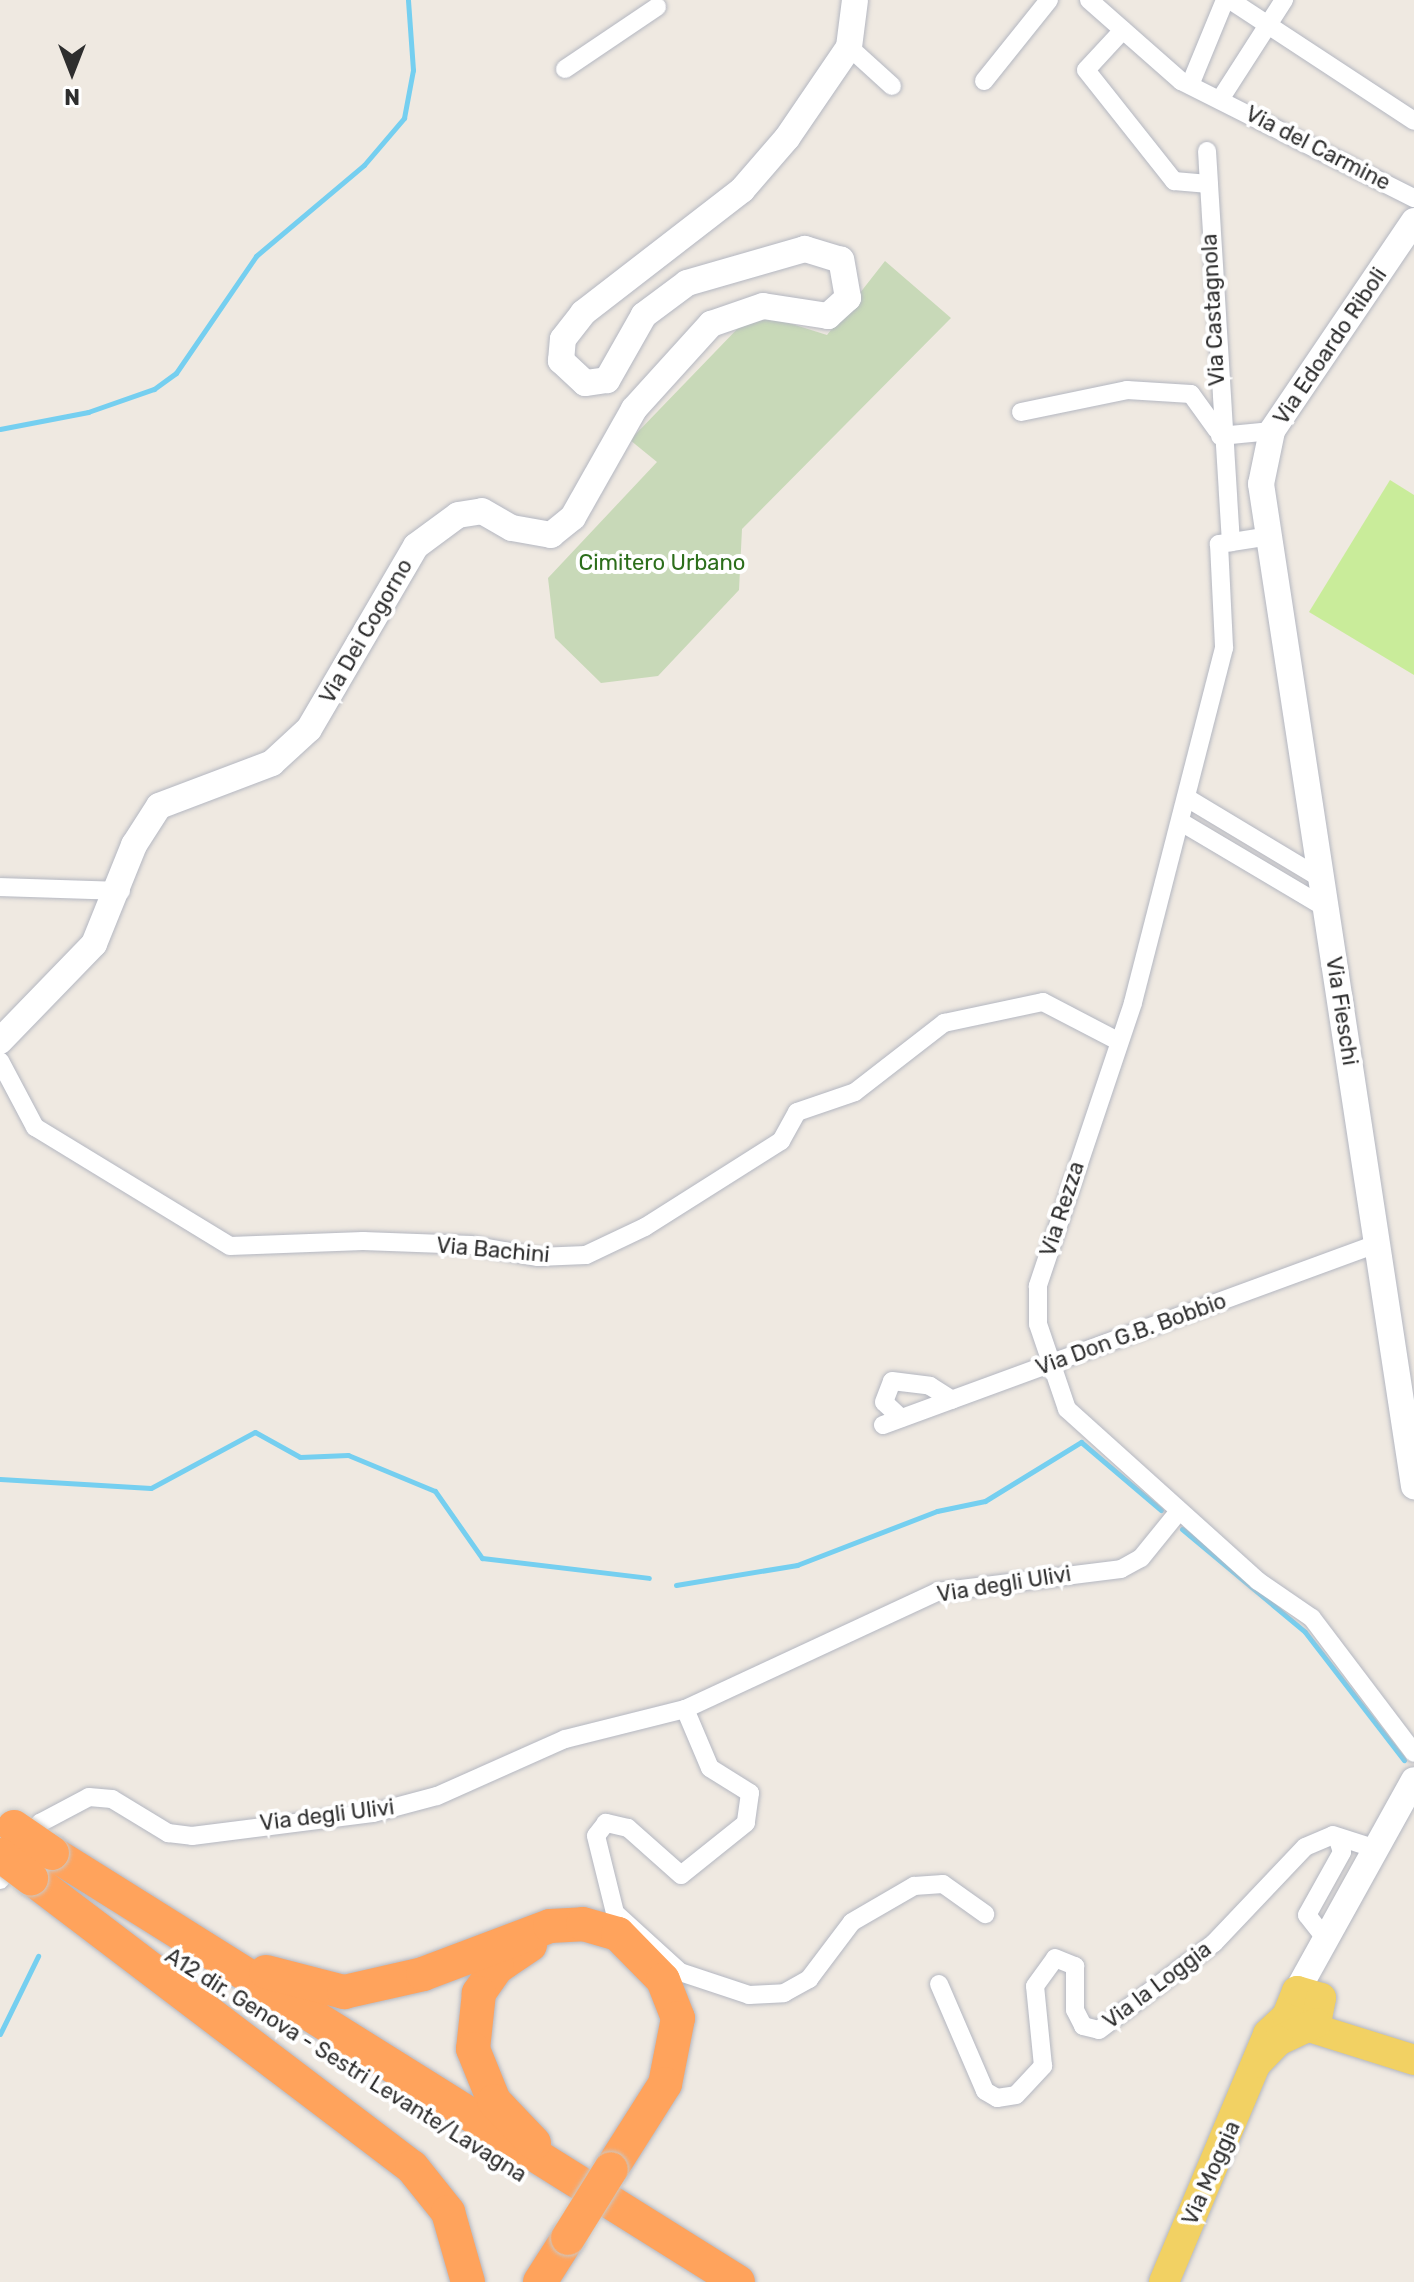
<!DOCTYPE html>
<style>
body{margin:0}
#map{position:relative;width:1414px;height:2282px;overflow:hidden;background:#efe9e1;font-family:Rubik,sans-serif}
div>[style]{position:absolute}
.cemetery>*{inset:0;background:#c8d9b8}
.pitch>*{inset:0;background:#c9ec9a}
.stream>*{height:5px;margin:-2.5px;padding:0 2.5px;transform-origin:2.5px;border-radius:2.5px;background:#75cff0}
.roads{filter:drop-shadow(0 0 2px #b4b7c1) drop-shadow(0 0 2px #b4b7c1)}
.street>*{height:18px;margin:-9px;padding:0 9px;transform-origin:9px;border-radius:9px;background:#fff}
.secondary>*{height:26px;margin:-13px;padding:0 13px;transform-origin:13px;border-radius:13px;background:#fff}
.primary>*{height:30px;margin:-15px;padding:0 15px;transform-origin:15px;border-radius:15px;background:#f2d163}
.highway>*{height:34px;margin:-17px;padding:0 17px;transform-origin:17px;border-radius:17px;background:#ffa35c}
.bridges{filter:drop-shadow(0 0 2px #c9c9c9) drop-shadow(0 0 2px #c9c9c9)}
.highway-bridge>*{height:34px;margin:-17px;padding:0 17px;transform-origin:17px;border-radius:17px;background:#ffa35c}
span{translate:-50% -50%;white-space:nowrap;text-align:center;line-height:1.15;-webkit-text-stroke:8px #fff;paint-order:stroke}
.street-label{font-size:22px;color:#2e2e2e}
.park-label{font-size:22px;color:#2c6e1b}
.north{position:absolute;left:32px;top:32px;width:80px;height:80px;-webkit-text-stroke:6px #fff;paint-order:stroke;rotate:180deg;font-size:22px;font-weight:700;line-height:32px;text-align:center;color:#2e2e2e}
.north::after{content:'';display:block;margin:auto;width:28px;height:36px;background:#2e2e2e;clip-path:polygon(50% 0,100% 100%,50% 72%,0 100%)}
</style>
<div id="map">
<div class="cemetery">
<i style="clip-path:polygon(885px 261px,951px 318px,742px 529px,739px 590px,658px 676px,601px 683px,555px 638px,548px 578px,657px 462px,630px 440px,742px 324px,773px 318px,827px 335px)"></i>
</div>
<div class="pitch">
<i style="clip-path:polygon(1390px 480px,1414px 495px,1414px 675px,1309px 612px)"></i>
</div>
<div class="stream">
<i style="left:0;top:429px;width:90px;rotate:-10.9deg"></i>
<i style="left:88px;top:412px;width:70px;rotate:-19.2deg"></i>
<i style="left:154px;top:389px;width:27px;rotate:-36deg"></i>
<i style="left:176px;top:373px;width:142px;rotate:-55.6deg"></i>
<i style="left:256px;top:256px;width:141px;rotate:-40.1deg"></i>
<i style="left:364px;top:165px;width:62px;rotate:-49.6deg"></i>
<i style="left:404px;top:118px;width:49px;rotate:-79.4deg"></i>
<i style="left:413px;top:70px;width:70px;rotate:-94.1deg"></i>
<i style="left:0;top:1479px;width:151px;rotate:3.4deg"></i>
<i style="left:151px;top:1488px;width:118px;rotate:-28.3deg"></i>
<i style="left:255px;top:1432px;width:51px;rotate:29.1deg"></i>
<i style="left:300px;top:1457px;width:48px;rotate:-2.4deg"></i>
<i style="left:348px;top:1455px;width:94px;rotate:22.5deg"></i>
<i style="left:435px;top:1491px;width:82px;rotate:55deg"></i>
<i style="left:482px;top:1558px;width:168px;rotate:6.8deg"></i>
<i style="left:1182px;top:1529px;width:160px;rotate:39.9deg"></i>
<i style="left:1305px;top:1632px;width:162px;rotate:52.3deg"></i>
<i style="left:676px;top:1585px;width:123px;rotate:-9.4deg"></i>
<i style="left:797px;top:1565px;width:150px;rotate:-21.1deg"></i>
<i style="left:937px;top:1511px;width:49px;rotate:-11.8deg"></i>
<i style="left:985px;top:1501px;width:113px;rotate:-31.6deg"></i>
<i style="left:1081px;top:1442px;width:105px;rotate:40.4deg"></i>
<i style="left:0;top:2034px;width:87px;rotate:-64deg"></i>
</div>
<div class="roads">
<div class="street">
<i style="left:1089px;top:0;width:123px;rotate:41.4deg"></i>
<i style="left:1181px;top:81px;width:261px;rotate:26.7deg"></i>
<i style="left:1230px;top:0;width:220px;rotate:33.3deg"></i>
<i style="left:1123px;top:30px;width:54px;rotate:132.8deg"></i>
<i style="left:1086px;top:70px;width:142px;rotate:51.6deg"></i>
<i style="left:1174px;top:181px;width:32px;rotate:5deg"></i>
<i style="left:849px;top:47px;width:58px;rotate:42.2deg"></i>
<i style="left:565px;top:69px;width:111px;rotate:-34deg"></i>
<i style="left:984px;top:81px;width:104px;rotate:-51.3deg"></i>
<i style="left:1190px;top:85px;width:92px;rotate:-67.6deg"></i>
<i style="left:1221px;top:98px;width:117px;rotate:-57.3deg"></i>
<i style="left:1207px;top:151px;width:392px;rotate:86.5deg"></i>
<i style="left:1021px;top:412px;width:108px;rotate:-11.7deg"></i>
<i style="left:1127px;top:390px;width:64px;rotate:3.6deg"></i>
<i style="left:1191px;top:394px;width:44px;rotate:54.2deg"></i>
<i style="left:1220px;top:436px;width:52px;rotate:-5.5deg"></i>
<i style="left:1270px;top:536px;width:52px;rotate:171.1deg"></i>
<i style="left:1219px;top:544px;width:104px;rotate:87.2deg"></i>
<i style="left:1224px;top:648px;width:366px;rotate:104.4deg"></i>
<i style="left:1133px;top:1003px;width:299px;rotate:108.6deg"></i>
<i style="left:1038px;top:1286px;width:38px;rotate:90deg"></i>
<i style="left:1038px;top:1324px;width:90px;rotate:71.2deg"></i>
<i style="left:1067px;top:1409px;width:257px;rotate:42deg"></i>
<i style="left:1258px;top:1581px;width:65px;rotate:34.4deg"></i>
<i style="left:1312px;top:1618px;width:169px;rotate:52.9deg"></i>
<i style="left:1187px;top:798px;width:157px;rotate:31deg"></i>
<i style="left:1181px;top:822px;width:169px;rotate:30.7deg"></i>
<i style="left:0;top:887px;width:121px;rotate:1.9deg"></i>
<i style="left:0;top:1061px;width:75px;rotate:62.1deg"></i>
<i style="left:35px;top:1127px;width:228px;rotate:31.4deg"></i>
<i style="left:230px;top:1246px;width:133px;rotate:-2.2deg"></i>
<i style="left:363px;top:1241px;width:108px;rotate:2.1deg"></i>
<i style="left:471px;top:1245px;width:68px;rotate:10.2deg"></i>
<i style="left:538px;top:1257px;width:48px;rotate:-2.4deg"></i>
<i style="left:586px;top:1255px;width:65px;rotate:-25.4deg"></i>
<i style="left:645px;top:1227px;width:161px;rotate:-32.3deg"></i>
<i style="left:781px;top:1141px;width:33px;rotate:-61deg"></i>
<i style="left:797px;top:1112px;width:61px;rotate:-19deg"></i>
<i style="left:855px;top:1092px;width:113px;rotate:-37.8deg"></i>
<i style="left:944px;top:1023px;width:101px;rotate:-12deg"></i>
<i style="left:1043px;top:1002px;width:82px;rotate:27.5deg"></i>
<i style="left:901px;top:1418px;width:23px;rotate:-137deg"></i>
<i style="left:884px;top:1402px;width:22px;rotate:-69deg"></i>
<i style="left:892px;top:1381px;width:38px;rotate:7deg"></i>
<i style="left:930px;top:1386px;width:26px;rotate:32deg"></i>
<i style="left:883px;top:1425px;width:528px;rotate:-20.15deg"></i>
<i style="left:685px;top:1709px;width:64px;rotate:67deg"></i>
<i style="left:710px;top:1768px;width:47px;rotate:32deg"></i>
<i style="left:750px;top:1793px;width:30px;rotate:98deg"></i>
<i style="left:746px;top:1823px;width:83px;rotate:141.3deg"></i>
<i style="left:681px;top:1875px;width:71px;rotate:-138.4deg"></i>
<i style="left:628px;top:1828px;width:23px;rotate:-167deg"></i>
<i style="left:606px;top:1823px;width:16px;rotate:128deg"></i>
<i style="left:596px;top:1836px;width:79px;rotate:76.1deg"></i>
<i style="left:615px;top:1913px;width:88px;rotate:42.2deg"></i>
<i style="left:680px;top:1972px;width:73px;rotate:18.4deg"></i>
<i style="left:749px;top:1995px;width:35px;rotate:-3deg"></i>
<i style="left:784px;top:1993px;width:29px;rotate:-29deg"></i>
<i style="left:809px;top:1979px;width:71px;rotate:-53deg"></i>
<i style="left:852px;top:1922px;width:72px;rotate:-30.1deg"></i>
<i style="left:914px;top:1886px;width:29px;rotate:-4deg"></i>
<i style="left:943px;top:1884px;width:52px;rotate:35.5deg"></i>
<i style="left:0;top:1880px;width:70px;rotate:-54.9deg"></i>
<i style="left:40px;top:1823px;width:55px;rotate:-28deg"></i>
<i style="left:89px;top:1797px;width:23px;rotate:5deg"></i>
<i style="left:112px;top:1799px;width:66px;rotate:31.3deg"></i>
<i style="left:168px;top:1833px;width:24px;rotate:7deg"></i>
<i style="left:192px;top:1836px;width:182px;rotate:-7.2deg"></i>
<i style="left:373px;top:1813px;width:66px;rotate:-14.9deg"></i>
<i style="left:437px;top:1796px;width:140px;rotate:-24deg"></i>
<i style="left:565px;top:1739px;width:124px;rotate:-14deg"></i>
<i style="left:685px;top:1709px;width:278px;rotate:-24.9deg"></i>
<i style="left:937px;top:1592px;width:185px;rotate:-7.1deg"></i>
<i style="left:1121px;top:1569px;width:23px;rotate:-29deg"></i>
<i style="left:1141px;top:1558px;width:60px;rotate:-51deg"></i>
<i style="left:1325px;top:1938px;width:29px;rotate:-128deg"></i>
<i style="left:1307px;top:1915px;width:72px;rotate:-60.9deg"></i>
<i style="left:1342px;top:1852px;width:13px;rotate:-108deg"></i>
<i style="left:939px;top:1984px;width:116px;rotate:66.7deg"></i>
<i style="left:985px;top:2091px;width:14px;rotate:30deg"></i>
<i style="left:997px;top:2098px;width:19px;rotate:-9deg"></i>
<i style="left:1016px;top:2095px;width:40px;rotate:-47deg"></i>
<i style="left:1043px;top:2066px;width:80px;rotate:-95.7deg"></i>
<i style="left:1035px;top:1986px;width:34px;rotate:-54deg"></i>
<i style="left:1055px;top:1958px;width:22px;rotate:22deg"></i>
<i style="left:1075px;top:1966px;width:44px;rotate:90deg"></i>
<i style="left:1075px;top:2010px;width:18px;rotate:63deg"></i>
<i style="left:1083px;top:2026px;width:16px;rotate:14deg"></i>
<i style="left:1099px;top:2030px;width:144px;rotate:-37.1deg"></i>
<i style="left:1214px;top:1943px;width:132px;rotate:-46.5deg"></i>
<i style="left:1305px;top:1847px;width:30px;rotate:-23deg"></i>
<i style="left:1333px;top:1835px;width:45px;rotate:18deg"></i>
</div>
<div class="secondary">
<i style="left:1414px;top:221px;width:254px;rotate:124.1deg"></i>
<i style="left:1272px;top:431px;width:54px;rotate:101.7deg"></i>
<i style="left:1261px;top:484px;width:1014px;rotate:81.32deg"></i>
<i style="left:0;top:1041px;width:135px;rotate:-45.9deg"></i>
<i style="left:94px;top:944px;width:107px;rotate:-68deg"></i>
<i style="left:134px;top:845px;width:46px;rotate:-57.3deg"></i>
<i style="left:159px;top:806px;width:121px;rotate:-20.8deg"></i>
<i style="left:272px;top:763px;width:50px;rotate:-42.6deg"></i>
<i style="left:309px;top:729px;width:212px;rotate:-59.7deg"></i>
<i style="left:416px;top:546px;width:52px;rotate:-36.4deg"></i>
<i style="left:458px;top:515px;width:24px;rotate:-9deg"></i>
<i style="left:482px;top:511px;width:34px;rotate:30deg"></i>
<i style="left:512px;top:528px;width:40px;rotate:10deg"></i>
<i style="left:551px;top:535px;width:28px;rotate:-39deg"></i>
<i style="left:573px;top:517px;width:124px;rotate:-60.5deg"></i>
<i style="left:634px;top:409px;width:115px;rotate:-47.8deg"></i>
<i style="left:711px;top:324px;width:55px;rotate:-19.1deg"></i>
<i style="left:763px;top:306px;width:66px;rotate:8.7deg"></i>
<i style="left:828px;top:316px;width:27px;rotate:-42deg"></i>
<i style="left:848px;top:298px;width:39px;rotate:-100deg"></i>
<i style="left:841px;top:260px;width:38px;rotate:-163deg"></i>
<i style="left:805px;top:249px;width:123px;rotate:163.9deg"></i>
<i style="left:687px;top:283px;width:54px;rotate:143.3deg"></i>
<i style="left:644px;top:315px;width:75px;rotate:119.6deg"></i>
<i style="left:607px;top:380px;width:22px;rotate:172deg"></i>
<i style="left:585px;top:383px;width:33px;rotate:-137deg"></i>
<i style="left:561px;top:361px;width:22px;rotate:-85deg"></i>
<i style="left:563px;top:339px;width:33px;rotate:-52deg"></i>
<i style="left:583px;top:313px;width:201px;rotate:-37.7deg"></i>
<i style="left:742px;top:190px;width:69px;rotate:-49.1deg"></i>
<i style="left:787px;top:138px;width:110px;rotate:-55.7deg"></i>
<i style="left:849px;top:47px;width:47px;rotate:-82.7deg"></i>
<i style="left:1297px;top:1991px;width:241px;rotate:-61deg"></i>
</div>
<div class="primary">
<i style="left:1309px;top:2027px;width:110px;rotate:17.4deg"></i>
<i style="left:1164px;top:2282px;width:269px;rotate:-67.2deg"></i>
<i style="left:1268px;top:2034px;width:26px;rotate:-43deg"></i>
<i style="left:1287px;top:2016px;width:27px;rotate:-68deg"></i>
<i style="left:1297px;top:1991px;width:25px;rotate:16deg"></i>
<i style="left:1321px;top:1998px;width:25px;rotate:101deg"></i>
<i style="left:1316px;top:2023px;width:42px;rotate:154.7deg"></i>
<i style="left:1278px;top:2041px;width:30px;rotate:134deg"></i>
</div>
<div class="highway">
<i style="left:52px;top:1853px;width:809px;rotate:32.02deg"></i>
<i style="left:31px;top:1878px;width:478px;rotate:37.2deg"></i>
<i style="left:412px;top:2167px;width:58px;rotate:51.3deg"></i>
<i style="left:448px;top:2212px;width:73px;rotate:74.1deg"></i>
<i style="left:530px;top:1945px;width:40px;rotate:146deg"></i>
<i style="left:497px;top:1967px;width:32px;rotate:125deg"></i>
<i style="left:479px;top:1993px;width:56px;rotate:96.1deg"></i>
<i style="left:473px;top:2049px;width:56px;rotate:68deg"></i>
<i style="left:494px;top:2101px;width:58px;rotate:46.4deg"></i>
<i style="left:266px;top:1972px;width:81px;rotate:14.4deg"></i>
<i style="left:344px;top:1992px;width:81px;rotate:-12.8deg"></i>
<i style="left:423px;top:1974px;width:136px;rotate:-20.7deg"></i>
<i style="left:550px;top:1926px;width:33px;rotate:-3deg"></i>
<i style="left:583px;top:1924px;width:36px;rotate:16deg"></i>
<i style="left:618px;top:1934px;width:64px;rotate:45.6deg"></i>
<i style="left:663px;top:1980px;width:41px;rotate:68.5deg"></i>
<i style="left:678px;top:2018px;width:67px;rotate:101.1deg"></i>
<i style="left:665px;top:2084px;width:101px;rotate:122.4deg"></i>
<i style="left:540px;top:2282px;width:52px;rotate:-57.5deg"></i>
</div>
</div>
<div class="bridges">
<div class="highway-bridge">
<i style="left:14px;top:1827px;width:46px;rotate:34.4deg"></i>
<i style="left:0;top:1855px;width:39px;rotate:37deg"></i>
<i style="left:568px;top:2238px;width:81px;rotate:-58.1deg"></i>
</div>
</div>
<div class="street-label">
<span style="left:1318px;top:148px;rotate:27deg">Via del Carmine</span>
<span style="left:1213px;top:310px;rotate:-93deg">Via Castagnola</span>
<span style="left:1330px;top:346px;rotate:-56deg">Via Edoardo Riboli</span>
<span style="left:366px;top:631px;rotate:-60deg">Via Dei Cogorno</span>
<span style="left:1342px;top:1011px;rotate:81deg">Via Fieschi</span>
<span style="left:1062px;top:1209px;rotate:-72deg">Via Rezza</span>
<span style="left:493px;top:1250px;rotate:5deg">Via Bachini</span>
<span style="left:1131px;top:1334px;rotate:-20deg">Via Don G.B. Bobbio</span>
<span style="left:1004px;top:1584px;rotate:-9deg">Via degli Ulivi</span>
<span style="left:327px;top:1815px;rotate:-7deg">Via degli Ulivi</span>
<span style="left:1157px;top:1985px;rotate:-37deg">Via la Loggia</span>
<span style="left:346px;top:2065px;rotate:32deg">A12 dir. Genova - Sestri Levante/Lavagna</span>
<span style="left:1211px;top:2173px;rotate:-66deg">Via Moggia</span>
</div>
<div class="park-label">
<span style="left:662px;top:563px">Cimitero Urbano</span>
</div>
<div class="north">N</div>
</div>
